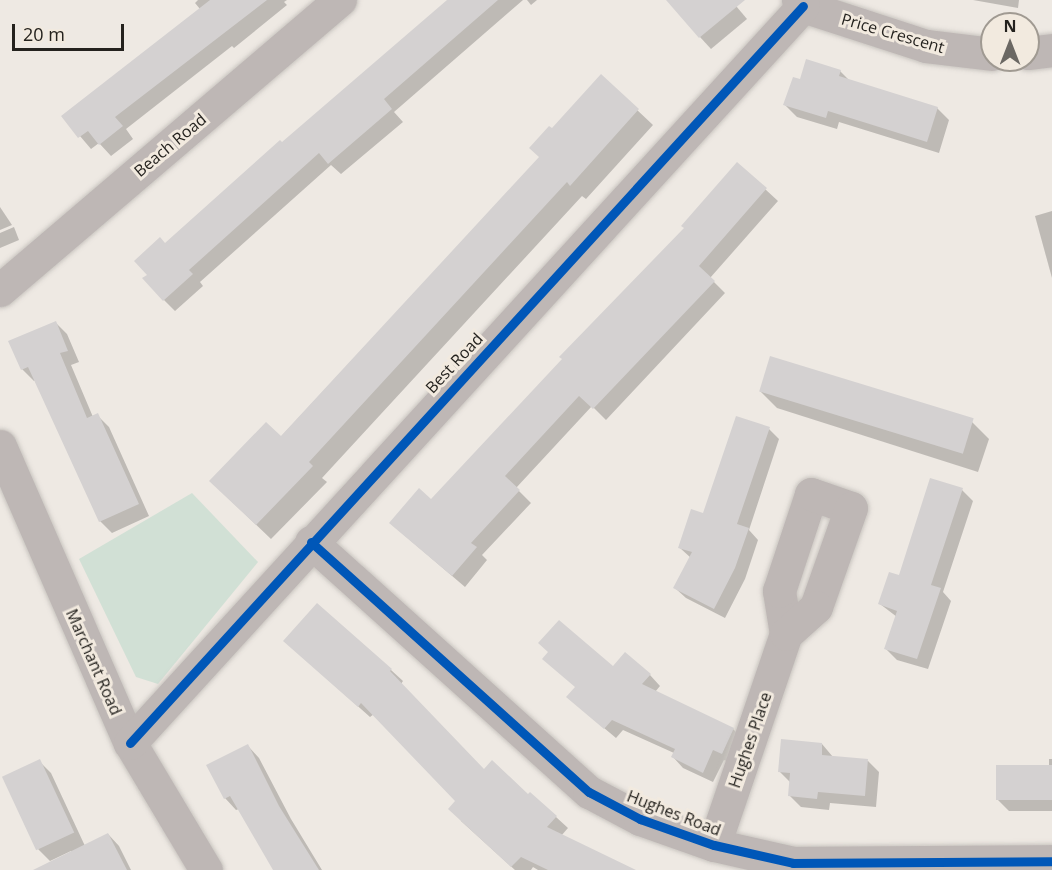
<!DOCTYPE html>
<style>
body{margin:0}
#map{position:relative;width:1052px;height:870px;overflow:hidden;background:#eee9e3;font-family:"Open Sans",sans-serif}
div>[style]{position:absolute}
.green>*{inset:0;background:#d1e0d5}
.shadow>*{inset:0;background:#0003}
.building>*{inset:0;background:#d4d1d1;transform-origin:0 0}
.roads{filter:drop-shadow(0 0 2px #c9c5c0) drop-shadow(0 0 2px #c9c5c0)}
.minor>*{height:33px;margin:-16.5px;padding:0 16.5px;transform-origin:16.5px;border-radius:16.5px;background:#beb7b5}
.cycleway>*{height:9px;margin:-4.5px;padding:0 4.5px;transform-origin:4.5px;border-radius:4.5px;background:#0057b8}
span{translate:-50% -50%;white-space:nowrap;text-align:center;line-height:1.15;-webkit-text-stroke:6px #f2eadf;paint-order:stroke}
.street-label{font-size:16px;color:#24221e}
.north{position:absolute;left:980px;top:12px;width:60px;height:60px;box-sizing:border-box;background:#f2eadf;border:2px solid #a09a92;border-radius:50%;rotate:0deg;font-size:16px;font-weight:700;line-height:24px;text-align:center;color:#24221e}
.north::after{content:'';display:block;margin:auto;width:21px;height:27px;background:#6b6863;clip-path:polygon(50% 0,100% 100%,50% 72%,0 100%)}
.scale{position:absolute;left:12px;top:24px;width:112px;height:27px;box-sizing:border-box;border:3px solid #24221e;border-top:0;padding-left:8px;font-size:18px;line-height:21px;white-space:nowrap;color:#24221e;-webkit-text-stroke:4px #f2eadf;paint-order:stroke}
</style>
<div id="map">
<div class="green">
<i style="clip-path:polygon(192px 493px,258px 562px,158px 684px,136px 677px,79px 559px)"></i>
</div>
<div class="shadow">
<i style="clip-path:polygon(198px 0,287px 0,284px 2px,287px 5px,234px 48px,232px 46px,126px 129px,133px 139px,111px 156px,99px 143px,91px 149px,63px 116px,200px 9px,195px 3px)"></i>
<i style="clip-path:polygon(450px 0,523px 0,394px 112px,403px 122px,341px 174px,331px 165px,200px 282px,203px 286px,175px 311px,164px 300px,149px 275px,166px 245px)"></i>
<i style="clip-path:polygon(527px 0,537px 0,531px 5px)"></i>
<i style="clip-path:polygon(678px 0,731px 0,747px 19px,711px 49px,700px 37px)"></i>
<i style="clip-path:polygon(973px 0,1019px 0,1018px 8px)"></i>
<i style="clip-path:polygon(840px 71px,850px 81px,937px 108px,949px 120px,939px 153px,839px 122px,837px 129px,797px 117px,785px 105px,801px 81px)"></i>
<i style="clip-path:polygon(601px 76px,653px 125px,586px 199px,582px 196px,322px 478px,327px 482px,271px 539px,226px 496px,540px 158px,552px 130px)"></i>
<i style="clip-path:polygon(738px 164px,778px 201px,710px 278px,725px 293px,606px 420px,592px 406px,516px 488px,531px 503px,482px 555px,487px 560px,465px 587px,403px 534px,686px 228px)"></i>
<i style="clip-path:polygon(0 207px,12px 225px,0 230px)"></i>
<i style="clip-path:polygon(1052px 211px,1052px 278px,1035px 216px)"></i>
<i style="clip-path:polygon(14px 227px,19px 240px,0 248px,0 233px)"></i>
<i style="clip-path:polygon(55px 322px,67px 334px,79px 362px,71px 365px,93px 417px,97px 415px,109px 427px,149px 516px,112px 533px,100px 521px,36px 380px,34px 381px,22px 369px)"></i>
<i style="clip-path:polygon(760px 391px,972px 422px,989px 439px,978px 472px,777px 408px)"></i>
<i style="clip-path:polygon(769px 429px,779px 439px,749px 530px,758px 540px,745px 579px,725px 618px,686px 598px,675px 588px,691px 558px,680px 548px)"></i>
<i style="clip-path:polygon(962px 490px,973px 501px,943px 592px,951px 601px,928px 669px,897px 660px,886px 649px,897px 617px,880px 604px)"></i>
<i style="clip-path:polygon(297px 652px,391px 670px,403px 681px,401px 684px,484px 771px,528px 796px,530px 794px,556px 817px,568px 828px,561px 836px,632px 870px,538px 870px,533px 867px,531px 870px,515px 870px,461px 821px,457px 801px,374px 714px,370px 717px)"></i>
<i style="clip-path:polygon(613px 668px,650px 675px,660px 686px,655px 692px,733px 729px,744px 740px,733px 764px,724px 760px,713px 782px,683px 768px,673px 757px,674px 753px,623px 730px,616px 738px,579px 707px)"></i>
<i style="clip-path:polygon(822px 744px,833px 757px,868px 761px,879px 772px,876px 807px,830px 803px,829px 810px,801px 807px,790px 796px,791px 783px,780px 772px)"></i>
<i style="clip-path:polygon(248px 746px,259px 758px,291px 819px,322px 870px,275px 870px,239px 809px,236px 810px,225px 798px)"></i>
<i style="clip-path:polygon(1049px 759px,1052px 759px,1052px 811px,1009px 811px,997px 799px,1049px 767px)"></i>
<i style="clip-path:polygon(39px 761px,51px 773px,85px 846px,108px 834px,119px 846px,131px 870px,81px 870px,71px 851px,50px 861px,38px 849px)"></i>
</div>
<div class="building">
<i style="clip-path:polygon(210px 0,267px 0,115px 117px,123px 126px,99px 145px,88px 131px,78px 138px,61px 116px)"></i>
<i style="clip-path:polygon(447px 0,498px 0,384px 99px,392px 109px,328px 164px,319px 153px,189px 270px,193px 274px,163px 301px,142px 278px,147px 275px,134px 261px,160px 237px,165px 243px,280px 140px,282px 142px)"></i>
<i style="clip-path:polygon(666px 0,745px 0,699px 38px)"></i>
<i style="clip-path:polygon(806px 59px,841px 70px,839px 76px,938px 107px,927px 142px,828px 111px,826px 118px,783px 105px,793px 77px,800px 79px)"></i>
<i style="clip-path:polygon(601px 74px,639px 109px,570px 186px,567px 182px,309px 462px,313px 466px,256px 525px,209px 481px,266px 422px,281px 436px,539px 157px,529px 148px,549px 126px,552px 128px)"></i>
<i style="clip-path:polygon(737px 162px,767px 188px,699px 266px,715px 281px,593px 409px,579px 396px,505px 476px,520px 490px,471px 543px,477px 547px,452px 576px,389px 523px,419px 488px,431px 499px,562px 359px,559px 357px,684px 228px,681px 226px)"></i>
<i style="clip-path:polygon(56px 321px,68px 351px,60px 353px,87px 418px,98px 413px,139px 504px,99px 522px,28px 367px,21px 370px,8px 341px)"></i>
<i style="left:770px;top:356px;width:213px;height:37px;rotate:17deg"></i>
<i style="clip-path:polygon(736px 416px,770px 427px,737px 524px,749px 528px,735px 568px,714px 609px,673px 588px,692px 552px,678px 548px,691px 509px,703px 513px)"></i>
<i style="clip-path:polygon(930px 478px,963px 488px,931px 585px,941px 588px,917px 659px,884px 649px,897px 611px,878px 604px,889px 572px,899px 575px)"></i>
<i style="clip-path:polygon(317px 603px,392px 669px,390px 671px,484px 769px,492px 760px,528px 794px,530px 792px,557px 816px,547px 827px,636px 870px,548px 870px,521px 857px,511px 867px,448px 809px,455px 801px,361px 703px,358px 707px,283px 641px)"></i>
<i style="clip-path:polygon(559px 620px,613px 666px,625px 652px,651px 674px,642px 684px,734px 728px,722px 754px,713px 750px,703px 773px,671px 757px,675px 749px,612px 720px,604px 729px,566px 697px,575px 687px,542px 659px,548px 652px,538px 643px)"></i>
<i style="clip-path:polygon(781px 739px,822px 743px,822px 755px,868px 759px,865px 796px,818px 792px,817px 799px,788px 796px,790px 773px,778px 772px)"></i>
<i style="clip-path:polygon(248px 744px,279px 806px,319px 870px,273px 870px,230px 796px,224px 799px,206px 765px)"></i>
<i style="left:40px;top:759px;width:81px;height:42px;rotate:65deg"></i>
<i style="left:996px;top:765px;width:56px;height:35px"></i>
<i style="clip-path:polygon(108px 833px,127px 870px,33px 870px)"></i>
</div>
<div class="roads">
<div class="minor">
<i style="left:798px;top:0;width:8px;rotate:50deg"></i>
<i style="left:803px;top:6px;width:129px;rotate:18deg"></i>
<i style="left:926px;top:46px;width:66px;rotate:6.9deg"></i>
<i style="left:1028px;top:53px;width:24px;rotate:-7deg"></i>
<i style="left:0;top:290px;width:447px;rotate:-40.5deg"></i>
<i style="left:0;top:446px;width:324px;rotate:66.4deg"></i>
<i style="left:130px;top:743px;width:148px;rotate:59.1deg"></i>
<i style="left:311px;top:542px;width:374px;rotate:42deg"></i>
<i style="left:589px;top:792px;width:58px;rotate:27.9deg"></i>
<i style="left:640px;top:819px;width:78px;rotate:19.4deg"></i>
<i style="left:714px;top:845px;width:81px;rotate:12.8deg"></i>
<i style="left:793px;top:863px;width:259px;rotate:-0.4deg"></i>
<i style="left:130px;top:743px;width:998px;rotate:-47.6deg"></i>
<i style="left:714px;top:845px;width:223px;rotate:-71.2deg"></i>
<i style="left:786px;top:634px;width:44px;rotate:-99.2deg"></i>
<i style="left:779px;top:591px;width:102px;rotate:-71.7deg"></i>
<i style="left:811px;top:494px;width:42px;rotate:19.3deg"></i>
<i style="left:851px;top:508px;width:105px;rotate:109.5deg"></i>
<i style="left:816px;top:607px;width:40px;rotate:138deg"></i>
</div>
</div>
<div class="cycleway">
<i style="left:311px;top:542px;width:374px;rotate:42deg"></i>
<i style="left:589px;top:792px;width:58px;rotate:27.9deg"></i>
<i style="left:640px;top:819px;width:78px;rotate:19.4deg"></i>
<i style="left:714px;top:845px;width:81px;rotate:12.8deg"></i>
<i style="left:793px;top:863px;width:259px;rotate:-0.4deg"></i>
<i style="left:130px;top:743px;width:998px;rotate:-47.6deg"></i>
</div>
<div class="street-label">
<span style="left:893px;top:33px;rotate:16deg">Price Crescent</span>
<span style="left:170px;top:145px;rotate:-40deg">Beach Road</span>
<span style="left:454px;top:363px;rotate:-47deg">Best Road</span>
<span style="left:94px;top:662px;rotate:66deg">Marchant Road</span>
<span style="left:750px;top:740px;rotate:-71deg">Hughes Place</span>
<span style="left:674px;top:813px;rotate:21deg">Hughes Road</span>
</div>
<div class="north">N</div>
<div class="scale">20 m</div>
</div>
